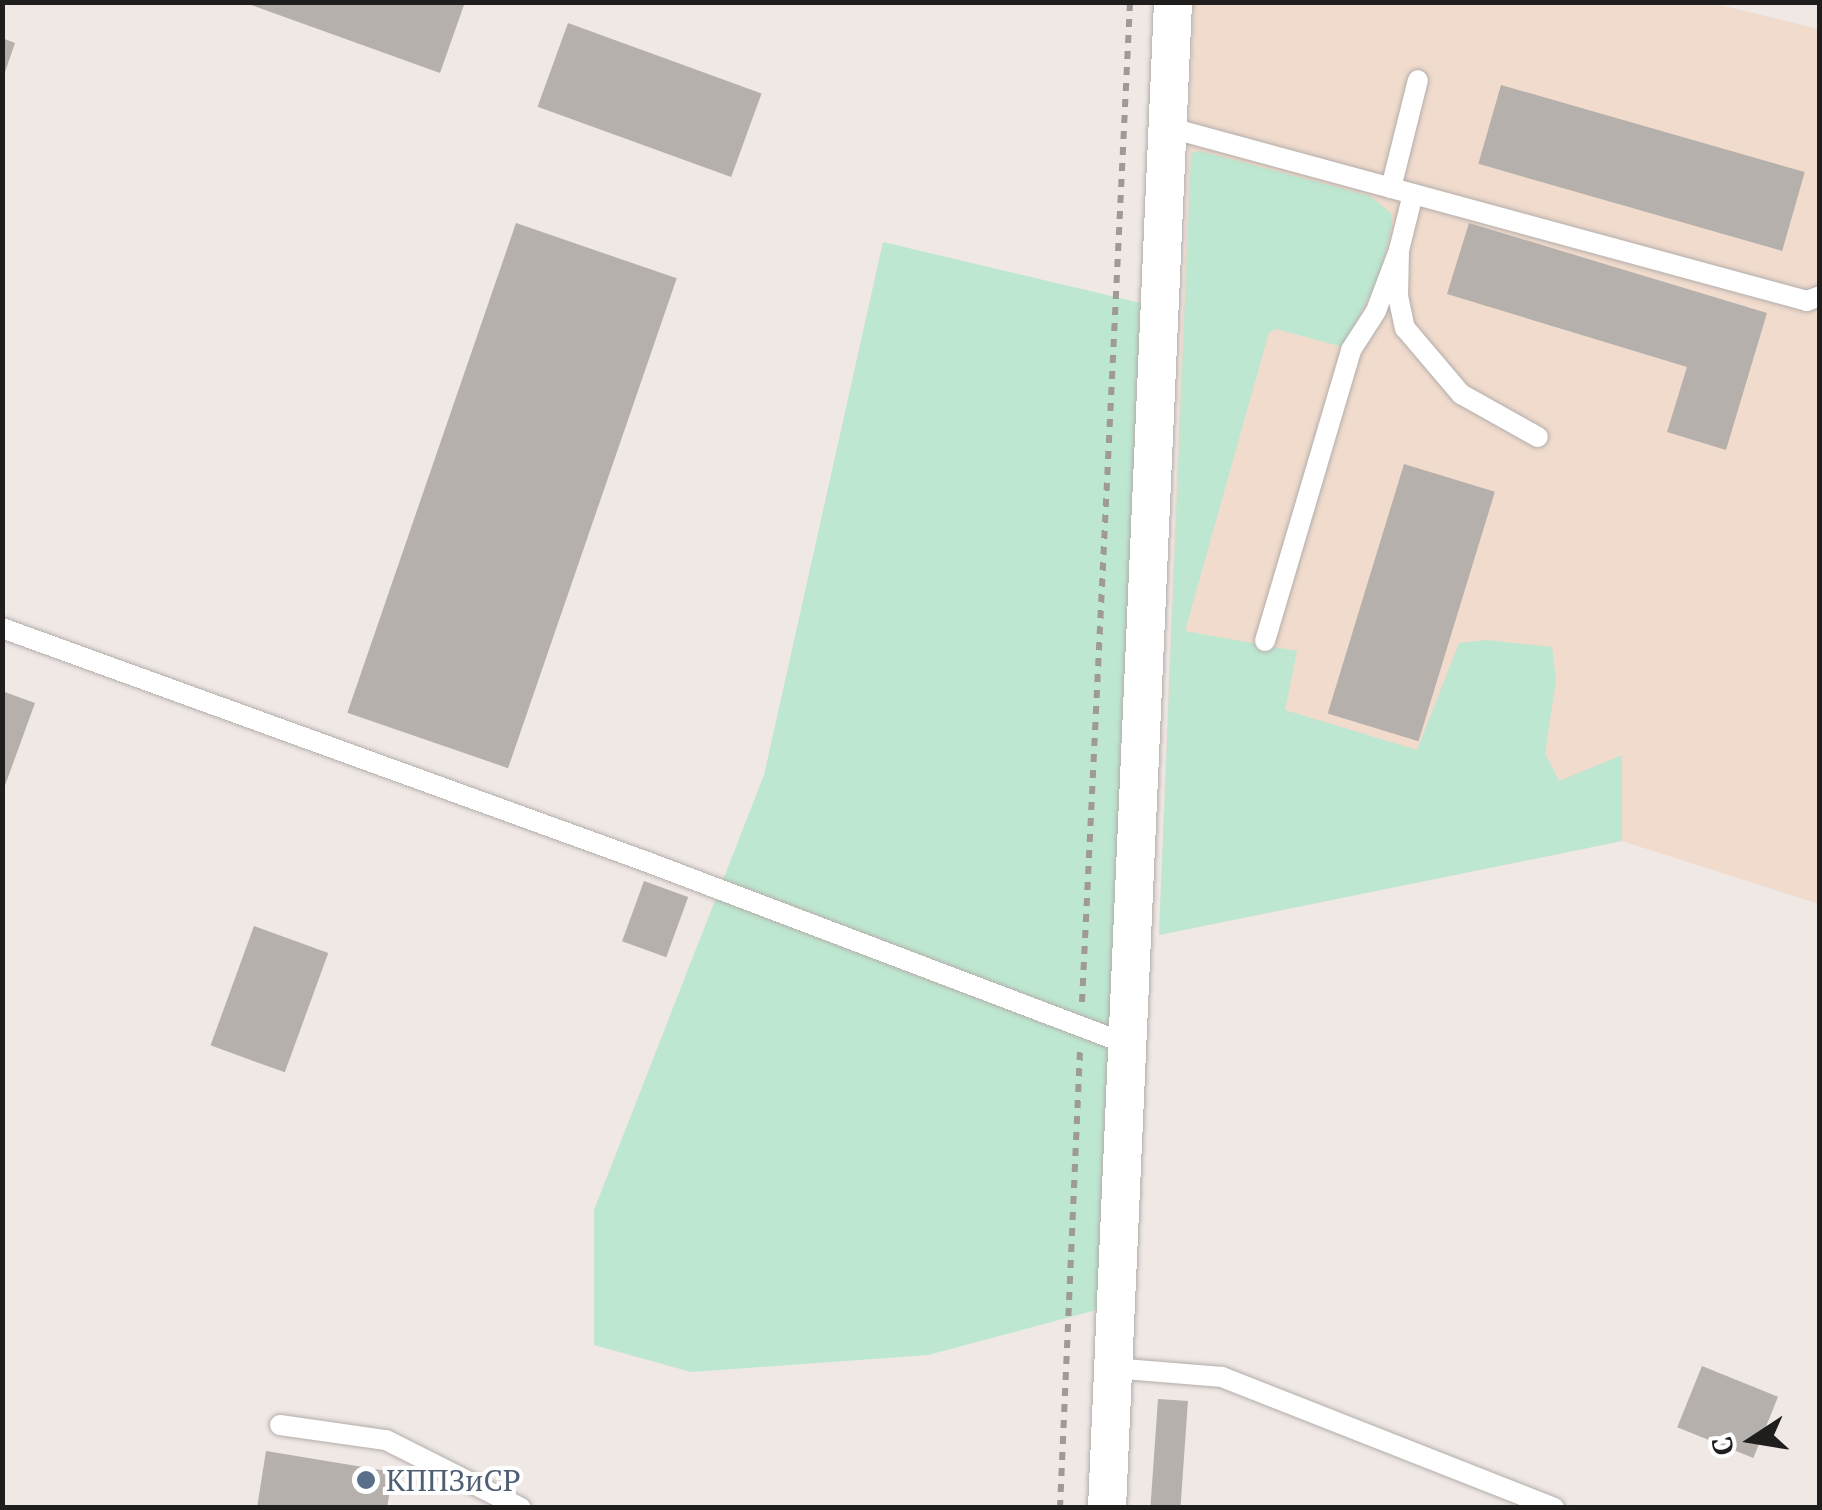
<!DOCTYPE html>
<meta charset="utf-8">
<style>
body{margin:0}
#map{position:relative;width:1822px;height:1510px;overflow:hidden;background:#efe8e5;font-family:"PT Serif",serif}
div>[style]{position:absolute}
.medical>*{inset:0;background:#f0dbcd}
.green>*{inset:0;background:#bde7d0}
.building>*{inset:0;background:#b5b0ac;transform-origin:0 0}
.path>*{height:6px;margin-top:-3px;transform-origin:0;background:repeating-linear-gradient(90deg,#9f9997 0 8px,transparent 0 16px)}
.roads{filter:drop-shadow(0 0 2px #b3adaa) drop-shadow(0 0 2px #b3adaa)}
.service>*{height:20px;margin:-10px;padding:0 10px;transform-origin:10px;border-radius:10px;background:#fff}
.minor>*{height:38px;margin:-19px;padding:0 19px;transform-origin:19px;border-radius:19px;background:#fff}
.dots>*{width:28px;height:28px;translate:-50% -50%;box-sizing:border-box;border:5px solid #fff;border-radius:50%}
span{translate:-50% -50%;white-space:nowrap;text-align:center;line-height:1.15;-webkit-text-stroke:8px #fff;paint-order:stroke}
.service-label{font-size:30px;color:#4e5e75}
.left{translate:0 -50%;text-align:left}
.frame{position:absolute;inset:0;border:5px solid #201e1d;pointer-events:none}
.north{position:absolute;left:1702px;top:1390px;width:100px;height:100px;-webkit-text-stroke:8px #fff;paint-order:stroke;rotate:258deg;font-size:28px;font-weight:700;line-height:40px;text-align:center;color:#201e1d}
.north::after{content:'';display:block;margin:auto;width:35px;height:45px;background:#201e1d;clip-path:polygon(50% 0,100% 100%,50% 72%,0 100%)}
</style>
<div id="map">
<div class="medical">
<i style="clip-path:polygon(1194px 3px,1712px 3px,1819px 29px,1819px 904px,1622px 841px,1159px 935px)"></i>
</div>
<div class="green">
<i style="clip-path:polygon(1200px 151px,1370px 196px,1391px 213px,1392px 224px,1380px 275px,1343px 347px,1276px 329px,1269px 332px,1185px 631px,1297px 651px,1285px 710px,1417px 750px,1459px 643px,1487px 640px,1552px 647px,1556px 680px,1545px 753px,1559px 781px,1622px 755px,1622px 841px,1159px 935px,1191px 153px)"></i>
<i style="clip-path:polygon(883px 242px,1141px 303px,1100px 1309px,928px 1355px,691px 1372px,594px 1345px,594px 1210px,764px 775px)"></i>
</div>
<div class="building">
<i style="clip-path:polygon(243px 2px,465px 2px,440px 73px)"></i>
<i style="left:568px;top:23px;width:206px;height:89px;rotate:20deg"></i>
<i style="clip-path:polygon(2px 38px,15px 43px,3px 78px,2px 78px)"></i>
<i style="left:1501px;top:85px;width:316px;height:82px;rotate:16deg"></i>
<i style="left:516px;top:223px;width:170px;height:518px;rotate:19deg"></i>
<i style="clip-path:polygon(1469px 223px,1767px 313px,1726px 450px,1667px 432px,1687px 367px,1447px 294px)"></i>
<i style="left:1404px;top:464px;width:95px;height:261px;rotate:17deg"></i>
<i style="clip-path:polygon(2px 691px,35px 703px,3px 791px,2px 791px)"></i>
<i style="left:644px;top:881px;width:47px;height:64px;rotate:20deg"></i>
<i style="left:254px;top:926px;width:79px;height:127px;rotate:20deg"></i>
<i style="left:1702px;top:1366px;width:82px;height:66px;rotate:22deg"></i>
<i style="left:1158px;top:1399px;width:30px;height:107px;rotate:4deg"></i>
<i style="clip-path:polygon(266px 1451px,393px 1472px,387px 1508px,257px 1508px)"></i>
</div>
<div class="path">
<i style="left:1082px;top:1002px;width:1001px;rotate:-87.25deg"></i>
<i style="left:1060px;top:1508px;width:459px;rotate:-87.5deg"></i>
</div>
<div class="roads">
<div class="service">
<i style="left:1167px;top:127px;width:663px;rotate:15.21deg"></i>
<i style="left:1807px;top:301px;width:14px;rotate:-21deg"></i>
<i style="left:1391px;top:188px;width:111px;rotate:-76deg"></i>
<i style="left:1413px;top:194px;width:58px;rotate:104deg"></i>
<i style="left:1399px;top:250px;width:46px;rotate:91.2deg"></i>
<i style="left:1398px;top:296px;width:33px;rotate:78deg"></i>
<i style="left:1405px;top:328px;width:87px;rotate:49.7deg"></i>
<i style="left:1461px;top:394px;width:88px;rotate:29.2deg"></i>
<i style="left:2px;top:628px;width:689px;rotate:19.93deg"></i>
<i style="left:650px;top:863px;width:510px;rotate:20.78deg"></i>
<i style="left:1265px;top:641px;width:303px;rotate:-73.5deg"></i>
<i style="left:1351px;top:350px;width:46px;rotate:-57.3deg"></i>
<i style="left:1376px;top:311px;width:65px;rotate:-69.3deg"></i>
<i style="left:1113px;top:1368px;width:109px;rotate:4.7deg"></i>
<i style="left:1222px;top:1377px;width:357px;rotate:21.5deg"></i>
<i style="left:280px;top:1425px;width:107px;rotate:8.1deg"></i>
<i style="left:386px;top:1440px;width:151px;rotate:26.7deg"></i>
</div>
<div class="minor">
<i style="left:1107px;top:1508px;width:1507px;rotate:-87.49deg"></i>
</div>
</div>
<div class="dots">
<i style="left:366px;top:1480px;background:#5c6f8a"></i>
</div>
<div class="service-label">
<span class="left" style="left:386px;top:1480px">КППЗиСР</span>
</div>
<div class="frame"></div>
<div class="north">С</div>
</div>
